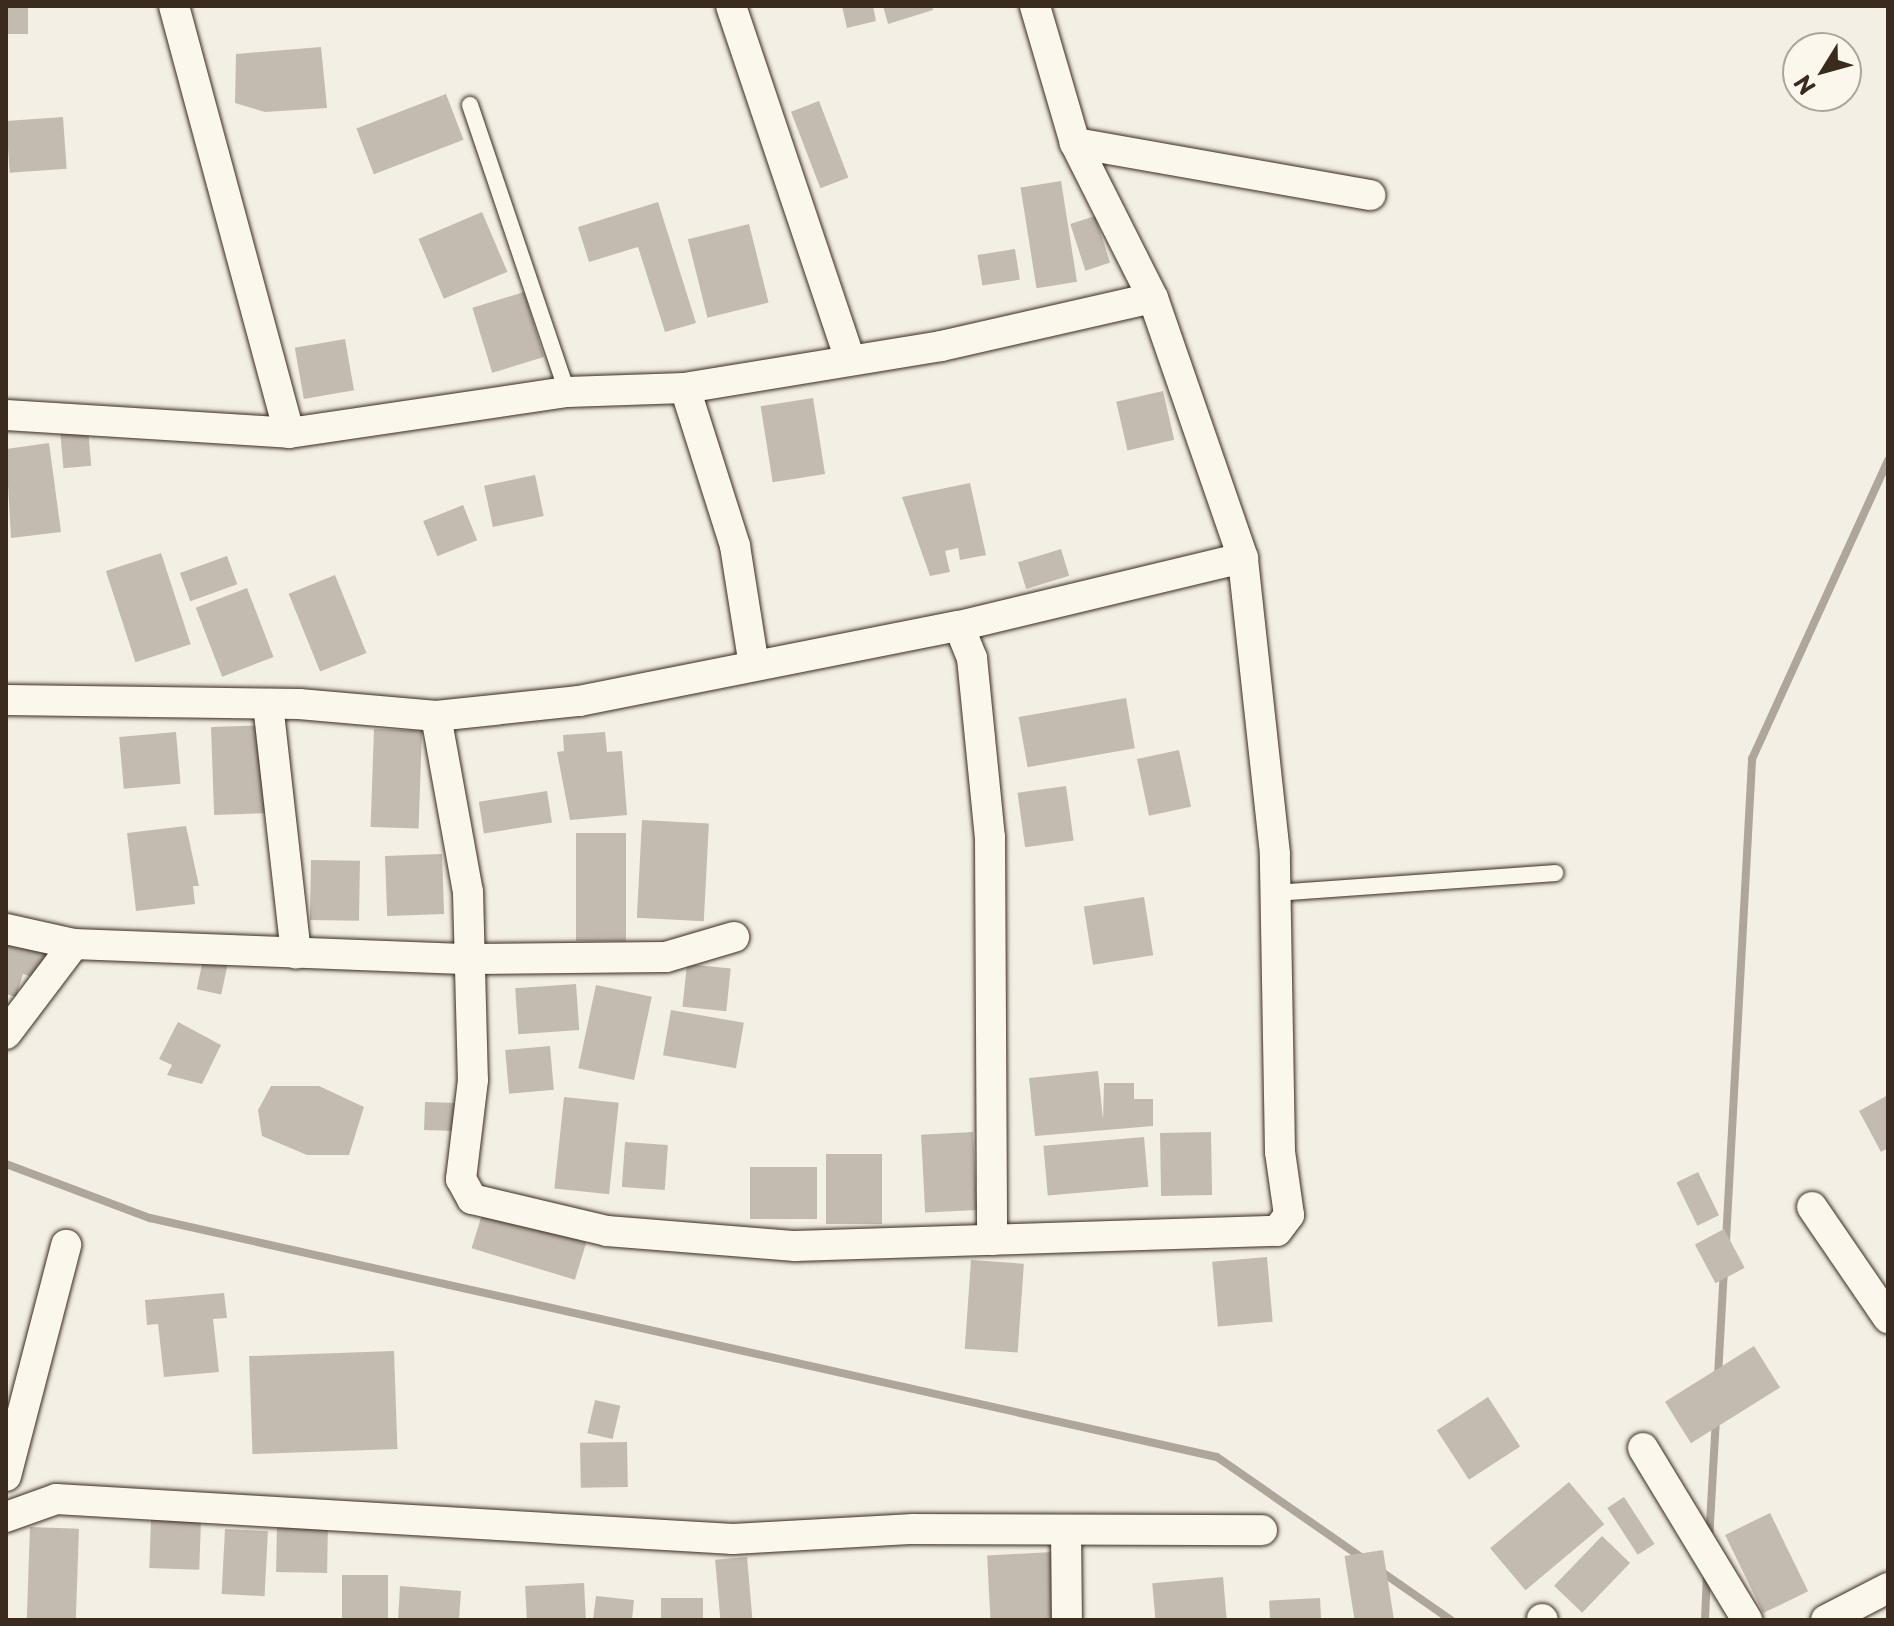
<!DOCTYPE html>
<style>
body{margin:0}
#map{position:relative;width:1894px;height:1626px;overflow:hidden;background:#f3efe4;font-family:"Playpen Sans",sans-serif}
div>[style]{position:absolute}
.stream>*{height:8px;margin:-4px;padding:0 4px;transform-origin:4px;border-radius:4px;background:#afa69a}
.building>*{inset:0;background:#c3bbb0;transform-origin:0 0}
.roads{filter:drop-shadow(0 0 2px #3b2a1e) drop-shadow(0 0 2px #3b2a1e)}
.service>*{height:16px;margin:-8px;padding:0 8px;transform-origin:8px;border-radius:8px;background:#fbf7ec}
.minor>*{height:30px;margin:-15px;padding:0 15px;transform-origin:15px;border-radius:15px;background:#fbf7ec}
span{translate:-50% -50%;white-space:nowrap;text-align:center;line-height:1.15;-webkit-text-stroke:8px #fbf7ec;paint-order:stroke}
.frame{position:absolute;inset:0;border:8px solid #3b2a1e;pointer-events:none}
.north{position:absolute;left:1782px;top:32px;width:80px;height:80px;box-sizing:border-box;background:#fbf7ec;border:2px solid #aea59a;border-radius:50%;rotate:233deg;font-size:22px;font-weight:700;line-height:32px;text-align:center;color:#3b2a1e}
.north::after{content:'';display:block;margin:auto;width:28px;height:36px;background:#3b2a1e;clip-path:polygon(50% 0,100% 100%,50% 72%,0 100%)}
</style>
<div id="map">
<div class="stream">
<i style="left:6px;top:1164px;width:154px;rotate:20.6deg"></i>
<i style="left:150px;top:1218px;width:1093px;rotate:12.63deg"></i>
<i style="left:1217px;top:1457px;width:180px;rotate:34.8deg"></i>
<i style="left:1726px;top:1241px;width:483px;rotate:-86.9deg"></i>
<i style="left:1752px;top:759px;width:328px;rotate:-65.5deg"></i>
<i style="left:1718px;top:1376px;width:106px;rotate:-86.8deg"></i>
<i style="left:1709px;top:1540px;width:122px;rotate:-86.7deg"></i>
<i style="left:1379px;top:1570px;width:88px;rotate:34.8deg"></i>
<i style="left:1705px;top:1620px;width:46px;rotate:-87.5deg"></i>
</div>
<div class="building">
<i style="left:6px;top:6px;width:22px;height:28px"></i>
<i style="clip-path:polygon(842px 6px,873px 6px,876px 21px,847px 28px)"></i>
<i style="clip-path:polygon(883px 6px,932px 6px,933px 10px,888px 24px)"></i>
<i style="clip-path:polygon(321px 47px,327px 108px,265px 112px,235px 103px,236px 54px)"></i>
<i style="left:446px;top:94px;width:49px;height:96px;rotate:69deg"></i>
<i style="left:819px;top:101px;width:82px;height:30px;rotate:69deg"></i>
<i style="left:63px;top:117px;width:52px;height:57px;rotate:86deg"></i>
<i style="left:1061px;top:181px;width:102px;height:41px;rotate:81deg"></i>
<i style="clip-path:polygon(658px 202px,696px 323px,665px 332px,638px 247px,589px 262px,578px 227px)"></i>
<i style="left:482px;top:212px;width:65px;height:69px;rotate:67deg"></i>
<i style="left:1095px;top:216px;width:49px;height:26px;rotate:72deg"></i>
<i style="left:749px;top:224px;width:81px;height:63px;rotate:76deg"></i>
<i style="left:1015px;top:249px;width:31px;height:38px;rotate:81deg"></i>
<i style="left:524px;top:292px;width:68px;height:54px;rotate:73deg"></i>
<i style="left:345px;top:339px;width:52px;height:51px;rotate:80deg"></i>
<i style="left:1163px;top:391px;width:50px;height:48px;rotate:77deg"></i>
<i style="left:813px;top:398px;width:77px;height:53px;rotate:81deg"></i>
<i style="left:88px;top:428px;width:38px;height:28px;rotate:85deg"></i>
<i style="clip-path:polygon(49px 443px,61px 532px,11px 538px,6px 449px)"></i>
<i style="left:535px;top:475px;width:42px;height:52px;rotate:78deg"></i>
<i style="clip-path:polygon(970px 483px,986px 555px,960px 560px,958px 548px,945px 551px,950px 572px,930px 576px,902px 497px)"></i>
<i style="left:463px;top:505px;width:38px;height:43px;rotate:68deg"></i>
<i style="left:1061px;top:549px;width:28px;height:45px;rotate:73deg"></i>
<i style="left:161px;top:553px;width:96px;height:58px;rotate:72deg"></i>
<i style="left:227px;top:556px;width:30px;height:50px;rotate:70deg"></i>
<i style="left:335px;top:575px;width:84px;height:50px;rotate:68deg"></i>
<i style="left:247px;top:588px;width:74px;height:55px;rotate:69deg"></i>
<i style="left:1126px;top:698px;width:51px;height:109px;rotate:80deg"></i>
<i style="left:268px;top:725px;width:88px;height:57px;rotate:88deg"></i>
<i style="left:374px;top:729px;width:48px;height:98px;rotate:2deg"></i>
<i style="left:176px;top:732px;width:52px;height:57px;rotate:85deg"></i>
<i style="clip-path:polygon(605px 732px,607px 752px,622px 751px,627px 815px,570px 820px,557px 752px,564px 751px,563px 735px)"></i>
<i style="left:1179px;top:750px;width:58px;height:43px;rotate:78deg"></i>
<i style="left:1066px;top:786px;width:55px;height:49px;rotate:82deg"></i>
<i style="left:547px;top:791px;width:32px;height:69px;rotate:81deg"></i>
<i style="left:642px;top:820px;width:67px;height:98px;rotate:3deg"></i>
<i style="clip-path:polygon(186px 826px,199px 886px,193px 886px,195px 904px,136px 911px,127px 833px)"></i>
<i style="left:576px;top:833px;width:50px;height:108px"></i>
<i style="left:442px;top:854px;width:60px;height:57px;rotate:88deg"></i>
<i style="left:311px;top:860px;width:49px;height:60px;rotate:1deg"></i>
<i style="left:1144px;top:897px;width:59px;height:61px;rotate:81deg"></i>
<i style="clip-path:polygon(6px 938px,50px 951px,42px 980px,23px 974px,16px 997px,6px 994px)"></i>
<i style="left:204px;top:955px;width:25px;height:35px;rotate:12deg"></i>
<i style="left:687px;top:964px;width:44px;height:43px;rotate:6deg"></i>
<i style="left:576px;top:984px;width:46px;height:61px;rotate:86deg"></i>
<i style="left:596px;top:985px;width:57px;height:85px;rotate:12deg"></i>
<i style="left:671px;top:1010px;width:74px;height:46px;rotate:10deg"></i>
<i style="clip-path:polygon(178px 1022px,221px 1045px,202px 1084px,167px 1075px,172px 1065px,159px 1059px)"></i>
<i style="left:550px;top:1046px;width:44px;height:45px;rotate:85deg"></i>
<i style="clip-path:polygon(1098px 1071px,1103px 1120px,1104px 1083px,1134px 1083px,1134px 1099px,1153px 1099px,1153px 1126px,1035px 1136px,1029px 1078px)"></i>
<i style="clip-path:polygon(271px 1086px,319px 1086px,364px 1107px,349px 1155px,307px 1155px,262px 1136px,258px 1110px)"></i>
<i style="clip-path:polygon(1888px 1095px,1888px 1148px,1881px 1152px,1859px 1111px)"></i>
<i style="left:564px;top:1097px;width:55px;height:92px;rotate:6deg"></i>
<i style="left:425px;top:1102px;width:32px;height:28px;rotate:2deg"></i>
<i style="left:973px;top:1132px;width:78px;height:52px;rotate:87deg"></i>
<i style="left:1211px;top:1132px;width:63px;height:51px;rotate:89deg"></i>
<i style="left:1144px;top:1137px;width:50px;height:101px;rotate:85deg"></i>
<i style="left:625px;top:1142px;width:43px;height:45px;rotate:4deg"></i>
<i style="left:826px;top:1154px;width:56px;height:70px"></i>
<i style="left:750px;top:1167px;width:67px;height:52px"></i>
<i style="left:1698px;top:1172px;width:48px;height:24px;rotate:64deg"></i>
<i style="left:483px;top:1211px;width:108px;height:39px;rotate:17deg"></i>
<i style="left:1724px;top:1229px;width:44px;height:33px;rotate:62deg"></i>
<i style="left:1267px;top:1257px;width:65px;height:55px;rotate:85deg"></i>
<i style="left:971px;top:1260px;width:53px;height:89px;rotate:4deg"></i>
<i style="clip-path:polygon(224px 1293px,227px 1318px,213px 1319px,219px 1372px,164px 1377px,158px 1324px,147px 1325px,145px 1300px)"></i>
<i style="left:1754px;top:1346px;width:49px;height:105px;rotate:58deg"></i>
<i style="left:394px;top:1351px;width:98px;height:145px;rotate:88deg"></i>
<i style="left:1488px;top:1397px;width:59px;height:61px;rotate:57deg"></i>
<i style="left:595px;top:1400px;width:26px;height:34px;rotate:13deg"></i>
<i style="left:627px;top:1442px;width:45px;height:47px;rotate:89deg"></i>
<i style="left:1569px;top:1482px;width:55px;height:103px;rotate:50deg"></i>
<i style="left:1624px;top:1497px;width:56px;height:20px;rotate:57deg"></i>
<i style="left:1770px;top:1513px;width:87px;height:50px;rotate:64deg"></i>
<i style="left:151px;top:1519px;width:50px;height:49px;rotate:2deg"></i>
<i style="left:277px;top:1521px;width:51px;height:51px;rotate:1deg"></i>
<i style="left:30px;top:1527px;width:49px;height:93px;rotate:2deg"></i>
<i style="left:225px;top:1529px;width:43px;height:65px;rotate:3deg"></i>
<i style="left:1602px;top:1536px;width:39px;height:69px;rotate:44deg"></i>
<i style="left:1383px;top:1550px;width:71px;height:39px;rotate:81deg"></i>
<i style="left:1052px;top:1552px;width:68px;height:65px;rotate:87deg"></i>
<i style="left:747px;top:1557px;width:63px;height:32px;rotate:85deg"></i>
<i style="left:342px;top:1575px;width:46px;height:45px"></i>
<i style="left:1223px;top:1577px;width:43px;height:71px;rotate:85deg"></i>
<i style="left:584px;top:1583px;width:37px;height:59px;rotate:87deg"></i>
<i style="clip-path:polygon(400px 1586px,461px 1591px,459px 1620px,398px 1620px)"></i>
<i style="clip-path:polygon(596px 1596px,634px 1600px,632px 1620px,593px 1620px)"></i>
<i style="left:703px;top:1598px;width:22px;height:42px;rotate:90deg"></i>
<i style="left:1320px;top:1598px;width:22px;height:51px;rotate:87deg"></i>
</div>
<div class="roads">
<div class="service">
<i style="left:470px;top:105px;width:303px;rotate:71.3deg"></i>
<i style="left:1276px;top:893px;width:280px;rotate:-4.1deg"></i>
</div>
<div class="minor">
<i style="left:174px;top:6px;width:442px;rotate:74.9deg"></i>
<i style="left:731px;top:6px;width:373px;rotate:71.4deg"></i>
<i style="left:1075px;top:143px;width:300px;rotate:10deg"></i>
<i style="left:685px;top:388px;width:259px;rotate:-9.3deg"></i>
<i style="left:941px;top:346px;width:217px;rotate:-12.8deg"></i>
<i style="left:6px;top:415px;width:284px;rotate:3.6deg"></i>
<i style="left:289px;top:433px;width:281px;rotate:-8.4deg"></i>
<i style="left:567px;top:392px;width:118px;rotate:-1.9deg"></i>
<i style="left:685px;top:388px;width:166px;rotate:72.4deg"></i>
<i style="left:735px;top:546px;width:121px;rotate:81deg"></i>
<i style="left:959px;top:626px;width:292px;rotate:-13.5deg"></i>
<i style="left:6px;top:700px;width:293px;rotate:0.8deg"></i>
<i style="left:299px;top:704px;width:138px;rotate:5deg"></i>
<i style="left:436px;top:716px;width:144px;rotate:-6deg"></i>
<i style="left:579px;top:701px;width:387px;rotate:-11.2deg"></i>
<i style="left:959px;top:626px;width:35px;rotate:68deg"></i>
<i style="left:972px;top:658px;width:180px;rotate:84.3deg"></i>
<i style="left:990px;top:837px;width:403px;rotate:89.7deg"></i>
<i style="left:268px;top:704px;width:251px;rotate:83.6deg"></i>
<i style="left:436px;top:716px;width:179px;rotate:79.7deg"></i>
<i style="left:468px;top:892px;width:188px;rotate:88.5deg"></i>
<i style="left:473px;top:1080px;width:100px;rotate:96.9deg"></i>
<i style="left:461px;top:1179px;width:23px;rotate:61deg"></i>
<i style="left:472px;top:1199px;width:139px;rotate:13.3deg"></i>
<i style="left:607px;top:1231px;width:189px;rotate:4.6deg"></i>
<i style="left:795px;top:1246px;width:482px;rotate:-1.8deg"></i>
<i style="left:1277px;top:1231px;width:20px;rotate:-53deg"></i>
<i style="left:1289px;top:1215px;width:64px;rotate:-98.1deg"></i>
<i style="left:1280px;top:1152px;width:298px;rotate:-91deg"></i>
<i style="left:1275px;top:854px;width:298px;rotate:-96.2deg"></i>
<i style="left:1243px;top:558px;width:275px;rotate:-109.1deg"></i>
<i style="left:1153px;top:298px;width:174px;rotate:-116.7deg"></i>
<i style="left:1075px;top:143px;width:143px;rotate:-106.3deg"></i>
<i style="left:6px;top:929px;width:70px;rotate:12.4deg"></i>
<i style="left:74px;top:944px;width:396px;rotate:2.2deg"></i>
<i style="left:470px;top:959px;width:196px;rotate:-0.6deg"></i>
<i style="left:666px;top:957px;width:71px;rotate:-16.4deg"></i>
<i style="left:6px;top:1034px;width:113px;rotate:-52.9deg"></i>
<i style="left:1812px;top:1207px;width:135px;rotate:55.6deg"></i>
<i style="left:1643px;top:1448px;width:201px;rotate:58.8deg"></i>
<i style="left:6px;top:1476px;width:239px;rotate:-75.4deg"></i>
<i style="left:6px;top:1517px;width:53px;rotate:-19.8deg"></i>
<i style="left:56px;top:1499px;width:678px;rotate:3.38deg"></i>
<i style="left:733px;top:1539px;width:181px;rotate:-3.2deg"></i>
<i style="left:914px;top:1529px;width:348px;rotate:0.2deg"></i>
<i style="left:1066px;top:1530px;width:90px;rotate:89.4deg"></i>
<i style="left:1542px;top:1619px;width:1px;rotate:45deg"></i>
<i style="left:1826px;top:1620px;width:70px;rotate:-27.3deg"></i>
</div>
</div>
<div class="frame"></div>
<div class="north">N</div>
</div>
